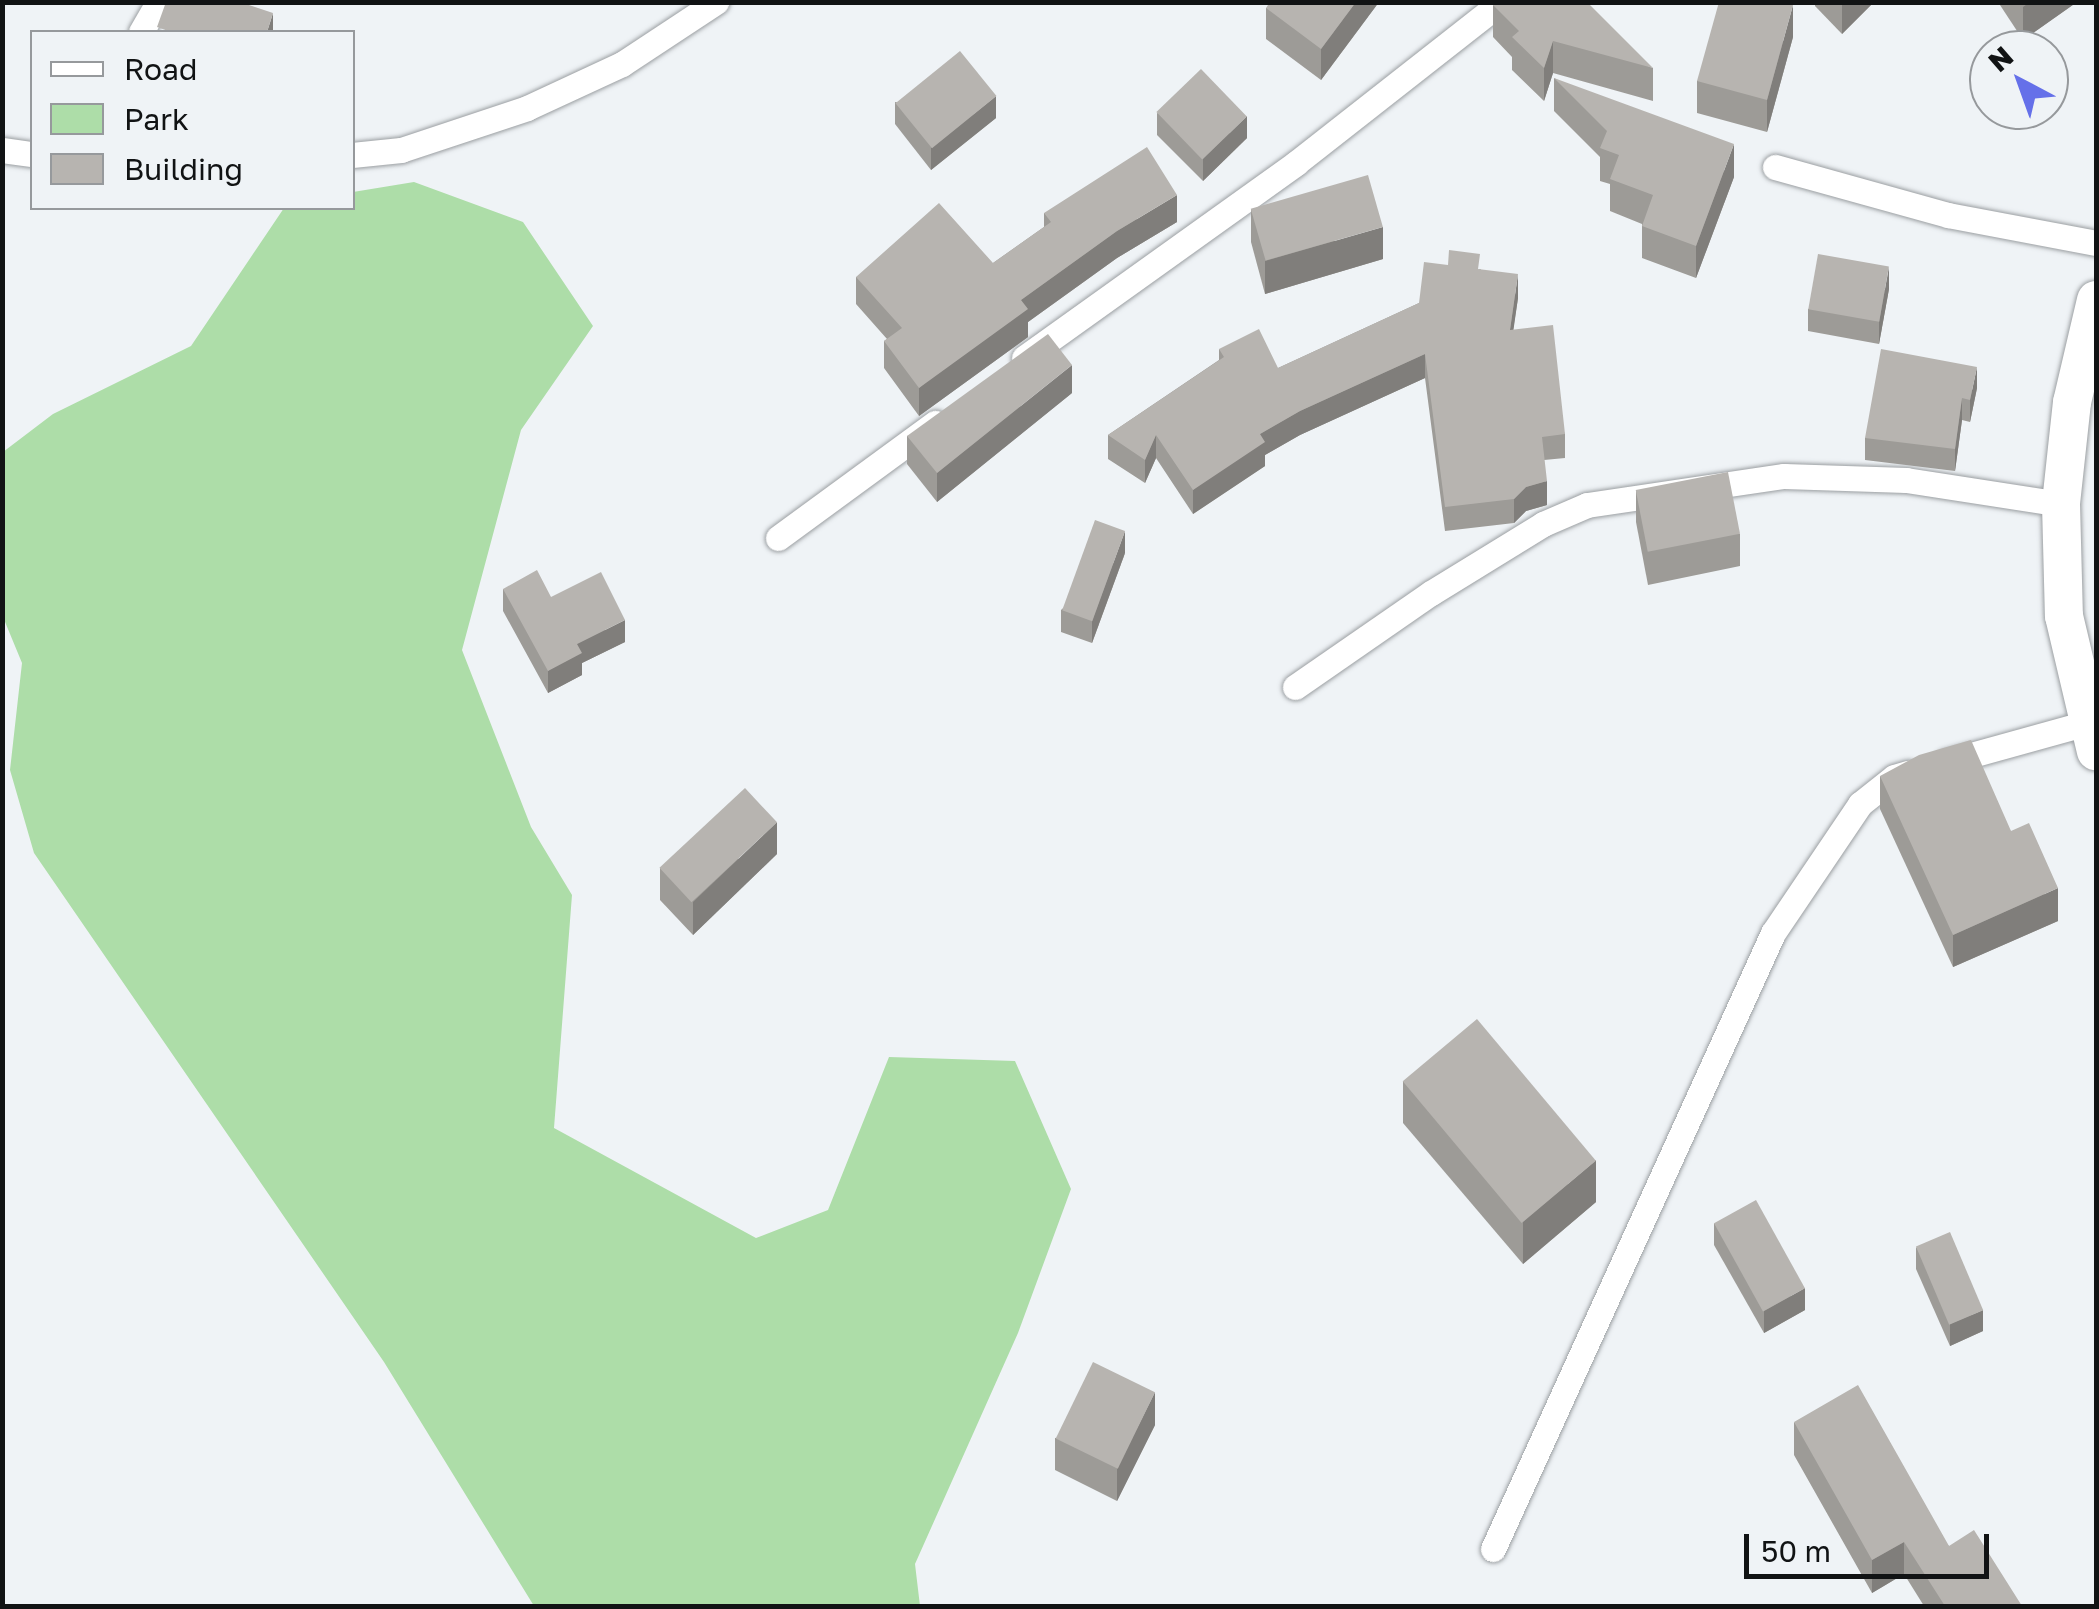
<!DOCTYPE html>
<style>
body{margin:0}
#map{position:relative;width:2099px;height:1609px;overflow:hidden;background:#eff3f6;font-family:"Golos Text",sans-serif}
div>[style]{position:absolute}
.green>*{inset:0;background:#addda8}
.roads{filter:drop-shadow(0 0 2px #9b9fa2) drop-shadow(0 0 2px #9b9fa2)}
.street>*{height:25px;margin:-12.5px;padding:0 12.5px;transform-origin:12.5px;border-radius:12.5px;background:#fff}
.secondary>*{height:38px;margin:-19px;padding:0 19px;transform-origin:19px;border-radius:19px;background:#fff}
.wall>*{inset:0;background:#9d9b97}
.shaded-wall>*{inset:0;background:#807e7b}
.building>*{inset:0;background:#b7b4b0;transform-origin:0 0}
span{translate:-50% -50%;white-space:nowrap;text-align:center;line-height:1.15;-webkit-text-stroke:8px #eff3f6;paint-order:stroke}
.frame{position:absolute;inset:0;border:5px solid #111314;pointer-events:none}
.legend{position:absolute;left:30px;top:30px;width:325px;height:180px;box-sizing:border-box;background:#eff3f6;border:2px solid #96999c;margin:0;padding:12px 18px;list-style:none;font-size:30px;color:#111314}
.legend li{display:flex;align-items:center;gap:20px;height:50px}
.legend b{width:50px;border:2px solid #96999c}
.north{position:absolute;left:1969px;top:30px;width:100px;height:100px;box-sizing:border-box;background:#eff3f6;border:2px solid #96999c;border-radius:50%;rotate:319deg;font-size:28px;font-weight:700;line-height:40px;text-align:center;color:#111314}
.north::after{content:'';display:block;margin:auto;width:35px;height:45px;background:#6570e9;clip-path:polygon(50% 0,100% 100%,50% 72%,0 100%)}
.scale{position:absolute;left:1744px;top:1534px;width:245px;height:45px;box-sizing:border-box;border:5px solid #111314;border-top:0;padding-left:12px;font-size:30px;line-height:35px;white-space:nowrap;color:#111314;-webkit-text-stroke:8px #eff3f6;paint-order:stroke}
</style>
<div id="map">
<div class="green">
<i style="clip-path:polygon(414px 182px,523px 222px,593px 326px,521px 430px,462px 650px,531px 827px,572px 895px,554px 1128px,756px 1238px,828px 1210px,889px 1057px,1015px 1061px,1071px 1189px,1018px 1333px,915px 1564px,920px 1606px,534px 1606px,384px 1362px,34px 853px,10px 770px,22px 663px,3px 617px,3px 452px,53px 414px,191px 346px,284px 208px,352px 208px,353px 192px)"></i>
</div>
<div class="roads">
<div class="street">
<i style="left:141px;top:32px;width:34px;rotate:-60deg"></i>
<i style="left:2px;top:150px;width:30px;rotate:8deg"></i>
<i style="left:352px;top:155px;width:49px;rotate:-5.8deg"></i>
<i style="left:401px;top:150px;width:133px;rotate:-18.4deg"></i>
<i style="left:527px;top:108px;width:105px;rotate:-24.9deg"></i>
<i style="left:622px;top:64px;width:113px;rotate:-33.4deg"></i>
<i style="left:1775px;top:167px;width:180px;rotate:15.5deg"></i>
<i style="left:1948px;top:215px;width:151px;rotate:10.7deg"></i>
<i style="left:1024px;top:358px;width:335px;rotate:-35.6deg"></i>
<i style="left:1296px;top:163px;width:261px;rotate:-38.1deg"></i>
<i style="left:778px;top:538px;width:195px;rotate:-36.2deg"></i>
<i style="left:1295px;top:687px;width:165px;rotate:-34.7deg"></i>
<i style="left:1431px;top:593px;width:132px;rotate:-31.6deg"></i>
<i style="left:1543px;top:524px;width:48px;rotate:-23.4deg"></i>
<i style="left:1587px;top:505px;width:199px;rotate:-8.4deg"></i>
<i style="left:1784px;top:476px;width:122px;rotate:1.9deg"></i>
<i style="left:1906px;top:480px;width:157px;rotate:8.8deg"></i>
<i style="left:1946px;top:762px;width:149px;rotate:-15.5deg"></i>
<i style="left:1493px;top:1549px;width:677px;rotate:-65.56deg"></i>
<i style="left:1773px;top:933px;width:156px;rotate:-56deg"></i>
<i style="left:1860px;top:804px;width:43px;rotate:-38.5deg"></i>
<i style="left:1894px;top:777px;width:15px;rotate:-16deg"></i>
</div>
<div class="secondary">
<i style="left:2096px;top:300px;width:105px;rotate:103.2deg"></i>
<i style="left:2072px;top:402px;width:103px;rotate:96.2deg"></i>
<i style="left:2061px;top:504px;width:112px;rotate:88.5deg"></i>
<i style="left:2064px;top:616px;width:139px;rotate:76.7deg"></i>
</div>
</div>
<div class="wall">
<i style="clip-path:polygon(1379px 2px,1321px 80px,1266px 39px,1266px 8px)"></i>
<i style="clip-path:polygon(1815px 2px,1874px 2px,1842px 34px,1815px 6px)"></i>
<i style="clip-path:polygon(1998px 2px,2077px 2px,2023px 40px)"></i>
<i style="clip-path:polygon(1493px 5px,1653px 68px,1653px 101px,1553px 73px,1544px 101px,1512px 70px,1512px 57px,1493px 37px)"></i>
<i style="clip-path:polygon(1793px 37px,1767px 132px,1697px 113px,1697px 81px)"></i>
<i style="clip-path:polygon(1554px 78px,1734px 177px,1696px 278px,1642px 258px,1642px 224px,1610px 211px,1610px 184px,1600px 181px,1600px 157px,1554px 111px)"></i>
<i style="clip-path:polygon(895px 102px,996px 118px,931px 170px,895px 124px)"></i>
<i style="clip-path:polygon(1157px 113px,1247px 138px,1203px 181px,1157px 135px)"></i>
<i style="clip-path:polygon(1251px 209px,1383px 259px,1265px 294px,1251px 242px)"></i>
<i style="clip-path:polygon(1044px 213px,1177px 222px,1117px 258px,1028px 322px,1028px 337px,919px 416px,884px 368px,884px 341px,887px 339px,856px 304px,856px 277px,993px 263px,1044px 227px)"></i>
<i style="clip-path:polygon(1480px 269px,1518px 298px,1513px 330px,1565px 434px,1565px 458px,1544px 460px,1547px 505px,1526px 511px,1514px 523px,1445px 531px,1425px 378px,1300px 435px,1265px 455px,1265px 466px,1193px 514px,1156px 458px,1145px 483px,1108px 459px,1108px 435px,1219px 360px,1219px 349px,1278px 368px,1419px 303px)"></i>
<i style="clip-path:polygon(1889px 289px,1879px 344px,1808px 331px,1808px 309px)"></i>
<i style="clip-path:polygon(1977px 388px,1970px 422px,1962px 420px,1955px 471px,1865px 460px,1865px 438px)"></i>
<i style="clip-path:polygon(1072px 393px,937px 502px,907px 464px,907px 436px)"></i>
<i style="clip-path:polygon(1636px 490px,1740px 534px,1740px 566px,1648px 585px,1636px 522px)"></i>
<i style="clip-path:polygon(1125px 553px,1092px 643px,1061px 632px,1061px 610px)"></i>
<i style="clip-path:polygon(503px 589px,551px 597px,625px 642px,582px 663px,582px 675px,548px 693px,503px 611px)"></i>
<i style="clip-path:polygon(1880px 776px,2011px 831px,2058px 921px,1953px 967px,1880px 809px)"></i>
<i style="clip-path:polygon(777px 854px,693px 935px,660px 900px,660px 868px)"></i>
<i style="clip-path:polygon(1403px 1081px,1596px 1202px,1523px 1264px,1403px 1123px)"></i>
<i style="clip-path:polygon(1714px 1223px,1805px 1310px,1764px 1333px,1714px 1245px)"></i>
<i style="clip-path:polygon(1916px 1247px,1983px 1331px,1950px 1346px,1916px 1269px)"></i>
<i style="clip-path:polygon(1794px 1422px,1949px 1546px,2022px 1606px,1924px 1606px,1904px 1574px,1872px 1593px,1794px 1455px)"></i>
<i style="clip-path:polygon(1155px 1425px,1117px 1501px,1055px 1470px,1055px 1438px)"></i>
</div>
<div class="shaded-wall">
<i style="clip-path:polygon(1356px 2px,1379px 2px,1321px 80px,1321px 49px)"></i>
<i style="clip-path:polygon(1842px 2px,1874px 2px,1842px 34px)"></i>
<i style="clip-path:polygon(2030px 2px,2077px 2px,2023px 40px,2023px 7px)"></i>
<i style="clip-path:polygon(1793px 5px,1793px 37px,1767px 132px,1767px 100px)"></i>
<i style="clip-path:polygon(273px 13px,273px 32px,267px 32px)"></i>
<i style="clip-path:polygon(1553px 41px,1553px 73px,1544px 101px,1544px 68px)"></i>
<i style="clip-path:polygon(996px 96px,996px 118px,931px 170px,931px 148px)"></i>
<i style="clip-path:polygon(1247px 116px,1247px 138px,1203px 181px,1203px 159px)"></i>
<i style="clip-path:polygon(1734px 144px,1734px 177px,1696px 278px,1696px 246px)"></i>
<i style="clip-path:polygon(1177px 195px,1177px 222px,1117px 258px,1028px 322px,1028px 337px,919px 416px,919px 388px,1021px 300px,1117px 231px)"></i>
<i style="clip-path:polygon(1383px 227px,1383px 259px,1265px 294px,1265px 261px)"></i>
<i style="clip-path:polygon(1889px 267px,1889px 289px,1879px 344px,1879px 322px)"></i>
<i style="clip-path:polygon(1518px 274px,1518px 298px,1510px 354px,1510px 330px)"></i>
<i style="clip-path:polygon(1425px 354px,1425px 378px,1300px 435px,1265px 455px,1265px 466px,1193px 514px,1193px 490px,1260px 434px,1300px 411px)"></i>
<i style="clip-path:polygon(1072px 365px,1072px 393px,937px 502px,937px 473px)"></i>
<i style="clip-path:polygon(1977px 367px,1977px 388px,1970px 422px,1970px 400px)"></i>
<i style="clip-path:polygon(1962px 398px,1962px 420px,1955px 471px,1955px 449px)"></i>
<i style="clip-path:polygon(1156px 435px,1156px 458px,1145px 483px,1145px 460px)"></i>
<i style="clip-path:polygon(1547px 481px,1547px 505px,1526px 511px,1514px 523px,1514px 499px,1526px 487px)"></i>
<i style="clip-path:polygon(1125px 531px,1125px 553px,1092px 643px,1092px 621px)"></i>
<i style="clip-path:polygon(625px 620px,625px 642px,582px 663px,582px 675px,548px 693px,548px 671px,577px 644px)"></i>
<i style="clip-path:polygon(777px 822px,777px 854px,693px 935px,693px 902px)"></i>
<i style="clip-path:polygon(2058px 888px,2058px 921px,1953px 967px,1953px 935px)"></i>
<i style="clip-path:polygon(1596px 1160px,1596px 1202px,1523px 1264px,1523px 1222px)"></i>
<i style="clip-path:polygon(1805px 1288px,1805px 1310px,1764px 1333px,1764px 1311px)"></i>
<i style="clip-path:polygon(1983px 1310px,1983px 1331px,1950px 1346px,1950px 1324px)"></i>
<i style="clip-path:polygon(1155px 1392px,1155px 1425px,1117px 1501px,1117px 1468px)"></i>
<i style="clip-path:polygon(1904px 1542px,1904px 1574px,1872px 1593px,1872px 1560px)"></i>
</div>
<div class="building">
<i style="clip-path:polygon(166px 2px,240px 2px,273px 13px,267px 32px,201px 32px,195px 31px,194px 32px,171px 32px,157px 27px)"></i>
<i style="clip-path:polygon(1270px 2px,1356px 2px,1321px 49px,1266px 8px)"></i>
<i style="clip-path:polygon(1496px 2px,1587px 2px,1653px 68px,1553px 41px,1544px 68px,1512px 37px,1519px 31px,1493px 5px)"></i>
<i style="clip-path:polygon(1719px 2px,1786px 2px,1793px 5px,1767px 100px,1697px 81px)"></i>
<i style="left:960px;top:51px;width:58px;height:83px;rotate:51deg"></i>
<i style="left:1201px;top:69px;width:66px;height:62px;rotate:46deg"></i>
<i style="clip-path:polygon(1554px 78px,1734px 144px,1696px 246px,1642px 226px,1653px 195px,1610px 179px,1619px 155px,1600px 148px,1607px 131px)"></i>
<i style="clip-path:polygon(1147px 147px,1177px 195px,1117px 231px,1021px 300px,1028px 309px,919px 388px,884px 341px,902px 328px,856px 277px,939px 203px,993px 263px,1051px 222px,1044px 213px)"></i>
<i style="left:1368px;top:175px;width:54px;height:122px;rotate:74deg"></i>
<i style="clip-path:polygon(1449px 250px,1480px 254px,1478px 269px,1518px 274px,1510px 330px,1553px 325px,1565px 434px,1542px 437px,1547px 481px,1526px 487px,1514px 499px,1445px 507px,1425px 354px,1300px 411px,1260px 434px,1265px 442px,1193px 490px,1156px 435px,1145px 460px,1108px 435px,1224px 357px,1219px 349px,1259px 329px,1278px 368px,1419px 303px,1424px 262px,1448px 265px)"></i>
<i style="left:1818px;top:254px;width:72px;height:56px;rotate:10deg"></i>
<i style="clip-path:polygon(1048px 334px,1072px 365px,937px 473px,907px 436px)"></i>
<i style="clip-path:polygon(1881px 349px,1977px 367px,1970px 400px,1962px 398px,1955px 449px,1865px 438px)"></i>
<i style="left:1728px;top:472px;width:63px;height:94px;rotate:79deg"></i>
<i style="left:1095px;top:520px;width:32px;height:96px;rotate:20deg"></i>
<i style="clip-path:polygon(537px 570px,551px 597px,601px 572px,625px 620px,577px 644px,582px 653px,548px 671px,503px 589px)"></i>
<i style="clip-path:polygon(1971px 740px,2011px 831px,2029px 823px,2058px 888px,1953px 935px,1880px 776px,1919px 755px)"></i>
<i style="left:745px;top:788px;width:47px;height:117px;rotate:47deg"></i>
<i style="left:1477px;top:1019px;width:185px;height:97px;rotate:50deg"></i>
<i style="left:1756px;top:1200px;width:101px;height:48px;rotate:61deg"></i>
<i style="left:1950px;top:1232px;width:85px;height:37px;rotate:67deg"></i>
<i style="left:1093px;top:1362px;width:69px;height:85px;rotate:26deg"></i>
<i style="clip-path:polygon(1858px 1385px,1949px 1546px,1974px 1530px,2022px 1606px,1945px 1606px,1904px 1542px,1872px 1560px,1794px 1422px)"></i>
</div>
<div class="frame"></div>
<ul class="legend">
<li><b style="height:12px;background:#fff"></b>Road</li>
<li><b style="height:28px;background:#addda8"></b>Park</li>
<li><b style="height:28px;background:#b7b4b0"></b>Building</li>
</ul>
<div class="north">N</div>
<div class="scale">50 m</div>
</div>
